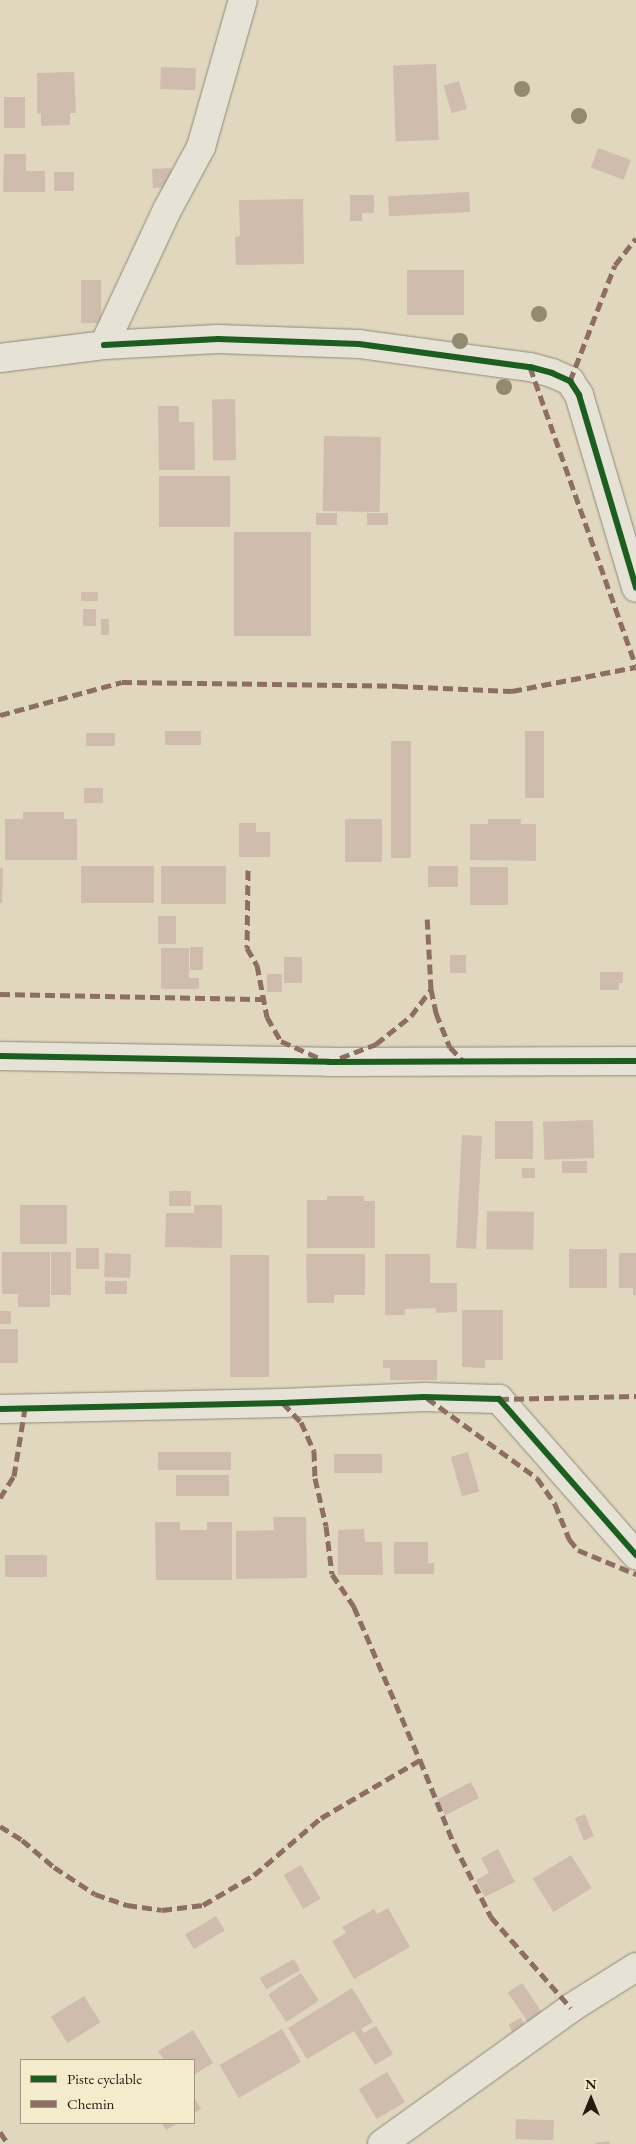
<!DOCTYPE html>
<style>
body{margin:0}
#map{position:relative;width:636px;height:2144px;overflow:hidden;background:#e0d7be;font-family:"EB Garamond",serif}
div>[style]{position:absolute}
.building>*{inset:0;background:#cfbcad;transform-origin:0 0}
.roads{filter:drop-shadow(0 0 1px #8f897a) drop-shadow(0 0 1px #8f897a)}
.minor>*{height:28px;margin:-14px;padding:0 14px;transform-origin:14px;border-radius:14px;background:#e6e2d5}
.quiet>*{height:5px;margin-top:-2.5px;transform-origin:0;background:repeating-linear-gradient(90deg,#8d6e63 0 10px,transparent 0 15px)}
.cycleway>*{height:6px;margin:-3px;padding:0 3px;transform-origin:3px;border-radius:3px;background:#1b5e20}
.trees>*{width:16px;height:16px;margin:-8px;border-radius:50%;background:#928b72}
span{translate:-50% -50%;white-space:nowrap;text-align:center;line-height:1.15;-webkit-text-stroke:4px #f4eacc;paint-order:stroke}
.legend{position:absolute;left:20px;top:2059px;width:175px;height:65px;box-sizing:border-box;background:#f4eacc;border:1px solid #a19781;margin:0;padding:6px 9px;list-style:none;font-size:15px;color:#251a10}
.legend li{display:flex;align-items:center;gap:10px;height:25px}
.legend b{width:25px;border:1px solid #a19781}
.north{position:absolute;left:566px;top:2074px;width:50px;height:50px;-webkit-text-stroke:4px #f4eacc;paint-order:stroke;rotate:0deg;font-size:14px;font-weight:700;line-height:20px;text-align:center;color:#251a10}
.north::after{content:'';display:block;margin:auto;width:18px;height:22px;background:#251a10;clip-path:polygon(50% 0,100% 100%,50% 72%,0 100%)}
</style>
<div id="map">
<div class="building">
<i style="left:436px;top:64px;width:76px;height:43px;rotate:88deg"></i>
<i style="left:161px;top:67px;width:35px;height:22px;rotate:2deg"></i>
<i style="clip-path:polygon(74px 72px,76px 113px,70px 113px,70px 125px,41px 126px,41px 113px,37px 114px,37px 73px)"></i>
<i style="left:459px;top:81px;width:29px;height:16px;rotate:74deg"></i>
<i style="left:4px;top:97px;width:21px;height:31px"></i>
<i style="left:598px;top:148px;width:35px;height:21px;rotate:20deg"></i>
<i style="clip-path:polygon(4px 154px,26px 154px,26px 171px,45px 171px,45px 192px,3px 192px)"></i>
<i style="left:171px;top:168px;width:19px;height:19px;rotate:87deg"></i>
<i style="left:54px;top:172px;width:20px;height:19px"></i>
<i style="left:469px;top:192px;width:20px;height:81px;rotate:87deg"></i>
<i style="clip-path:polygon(350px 195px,374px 195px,374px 213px,362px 213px,362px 221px,350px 221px)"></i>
<i style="clip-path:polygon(303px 199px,304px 264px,236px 265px,235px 237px,240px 236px,239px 200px)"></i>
<i style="left:464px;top:270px;width:45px;height:57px;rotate:90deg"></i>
<i style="left:81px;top:280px;width:20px;height:43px"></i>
<i style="left:235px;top:399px;width:61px;height:23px;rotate:89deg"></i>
<i style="clip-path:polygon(158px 406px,179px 406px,179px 422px,194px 422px,195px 470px,159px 470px)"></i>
<i style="left:324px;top:436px;width:57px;height:75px;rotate:1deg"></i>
<i style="left:159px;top:476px;width:71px;height:51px"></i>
<i style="left:316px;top:513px;width:21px;height:12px"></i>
<i style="left:367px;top:513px;width:21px;height:12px"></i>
<i style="left:234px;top:532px;width:77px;height:104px"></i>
<i style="left:81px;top:592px;width:17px;height:9px"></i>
<i style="left:83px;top:609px;width:13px;height:17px"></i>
<i style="left:101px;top:619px;width:8px;height:16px"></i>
<i style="left:165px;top:731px;width:36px;height:14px"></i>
<i style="left:525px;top:731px;width:19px;height:67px"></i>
<i style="left:86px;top:733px;width:29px;height:13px"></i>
<i style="left:391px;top:741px;width:20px;height:117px"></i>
<i style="left:84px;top:788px;width:19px;height:15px"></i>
<i style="clip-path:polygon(23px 812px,64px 812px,64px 819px,77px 819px,77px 860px,5px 860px,5px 819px,23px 819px)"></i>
<i style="left:345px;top:819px;width:37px;height:43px"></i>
<i style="clip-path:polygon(488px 819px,521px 819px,521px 824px,536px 824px,536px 861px,470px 860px,470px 824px,488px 824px)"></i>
<i style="clip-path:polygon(239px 823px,256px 823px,256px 832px,270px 832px,270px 857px,239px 857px)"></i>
<i style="left:81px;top:866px;width:73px;height:37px"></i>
<i style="left:226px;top:866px;width:38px;height:65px;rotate:90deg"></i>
<i style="left:428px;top:866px;width:30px;height:21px"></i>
<i style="left:508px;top:867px;width:38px;height:38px;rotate:90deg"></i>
<i style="clip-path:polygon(0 868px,3px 868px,2px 903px,0 903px)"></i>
<i style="left:158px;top:916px;width:18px;height:28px"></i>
<i style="left:203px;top:947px;width:23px;height:13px;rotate:90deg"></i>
<i style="clip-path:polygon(161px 948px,189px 948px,189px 978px,199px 978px,199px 989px,161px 989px)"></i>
<i style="left:450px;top:955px;width:16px;height:18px"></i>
<i style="left:284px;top:957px;width:18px;height:26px"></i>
<i style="clip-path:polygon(600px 972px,623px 972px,623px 983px,619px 983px,619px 990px,600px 990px)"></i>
<i style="left:267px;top:974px;width:15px;height:18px"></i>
<i style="left:593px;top:1120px;width:38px;height:50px;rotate:88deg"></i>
<i style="left:495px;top:1121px;width:38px;height:38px"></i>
<i style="left:462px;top:1135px;width:20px;height:113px;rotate:3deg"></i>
<i style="left:587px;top:1161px;width:12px;height:25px;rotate:90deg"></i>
<i style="left:522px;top:1168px;width:13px;height:10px"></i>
<i style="left:169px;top:1191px;width:22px;height:15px"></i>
<i style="clip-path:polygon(327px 1196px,364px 1196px,364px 1201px,375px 1201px,375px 1248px,307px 1248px,307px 1200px,327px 1200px)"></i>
<i style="left:67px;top:1205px;width:39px;height:47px;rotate:90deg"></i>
<i style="clip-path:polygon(194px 1205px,222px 1205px,222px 1248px,165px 1247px,166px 1213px,194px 1213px)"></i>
<i style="left:487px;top:1211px;width:47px;height:38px;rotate:1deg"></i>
<i style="left:76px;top:1248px;width:23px;height:21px"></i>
<i style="left:607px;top:1249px;width:39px;height:38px;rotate:90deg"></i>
<i style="clip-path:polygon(2px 1252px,50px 1252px,50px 1307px,18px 1307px,18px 1294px,2px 1294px)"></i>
<i style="left:51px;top:1252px;width:20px;height:43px"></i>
<i style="left:105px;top:1253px;width:26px;height:24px;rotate:2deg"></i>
<i style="clip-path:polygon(619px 1253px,636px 1253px,636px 1295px,633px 1295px,633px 1288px,619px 1288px)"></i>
<i style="clip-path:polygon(306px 1254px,365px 1254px,365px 1295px,334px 1295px,334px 1303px,307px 1303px)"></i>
<i style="clip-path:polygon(385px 1254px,430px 1254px,430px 1283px,457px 1283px,457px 1312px,436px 1313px,436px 1308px,405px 1309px,405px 1315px,385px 1315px)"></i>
<i style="left:230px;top:1255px;width:39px;height:122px"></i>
<i style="left:105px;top:1281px;width:22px;height:13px"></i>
<i style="clip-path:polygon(462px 1310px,503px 1310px,503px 1360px,485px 1360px,485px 1368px,462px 1367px)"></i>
<i style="left:0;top:1311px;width:11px;height:13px"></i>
<i style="left:0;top:1329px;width:18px;height:34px"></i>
<i style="clip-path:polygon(383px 1360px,437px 1360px,437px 1380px,390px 1380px,390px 1368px,383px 1368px)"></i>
<i style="left:231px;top:1452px;width:18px;height:73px;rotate:90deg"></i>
<i style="left:468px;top:1452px;width:41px;height:18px;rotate:74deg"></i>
<i style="left:334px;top:1454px;width:48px;height:19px"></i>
<i style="left:176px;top:1475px;width:53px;height:21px"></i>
<i style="clip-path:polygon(273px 1517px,306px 1517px,307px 1578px,236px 1579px,236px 1531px,274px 1530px)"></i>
<i style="clip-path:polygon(155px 1522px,180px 1522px,180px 1530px,207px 1530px,207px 1522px,232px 1522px,232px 1580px,156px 1580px)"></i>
<i style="clip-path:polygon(364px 1529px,365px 1542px,382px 1542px,383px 1575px,338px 1575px,338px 1530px)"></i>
<i style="clip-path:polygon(394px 1542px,428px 1542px,428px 1563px,434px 1563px,434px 1574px,394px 1574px)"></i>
<i style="left:5px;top:1555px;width:42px;height:22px"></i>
<i style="left:471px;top:1782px;width:18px;height:38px;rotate:63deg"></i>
<i style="left:585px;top:1814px;width:24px;height:11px;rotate:68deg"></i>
<i style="clip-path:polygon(498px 1849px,515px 1882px,485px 1897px,476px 1880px,489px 1873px,481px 1858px)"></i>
<i style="left:571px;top:1855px;width:39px;height:45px;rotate:58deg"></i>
<i style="left:301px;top:1865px;width:39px;height:20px;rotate:60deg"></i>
<i style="clip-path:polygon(388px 1908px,410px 1947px,354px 1979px,332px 1941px,346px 1933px,342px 1927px,374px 1909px,377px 1914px)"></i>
<i style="left:216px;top:1916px;width:17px;height:36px;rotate:59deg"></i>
<i style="left:294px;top:1959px;width:13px;height:39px;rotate:61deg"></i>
<i style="left:301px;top:1973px;width:33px;height:39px;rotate:57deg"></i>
<i style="left:522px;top:1983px;width:36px;height:17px;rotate:56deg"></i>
<i style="clip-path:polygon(352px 1988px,373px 2022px,361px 2029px,364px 2033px,376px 2026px,393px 2054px,375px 2065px,354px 2031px,307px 2059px,288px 2028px)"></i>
<i style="left:84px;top:1996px;width:31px;height:39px;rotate:58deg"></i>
<i style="left:521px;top:2018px;width:15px;height:14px;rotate:62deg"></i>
<i style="left:282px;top:2029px;width:38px;height:72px;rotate:60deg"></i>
<i style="clip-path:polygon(193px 2030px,213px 2063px,194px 2075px,194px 2060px,164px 2060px,158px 2051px)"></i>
<i style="left:387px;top:2072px;width:35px;height:33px;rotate:59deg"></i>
<i style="clip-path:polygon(194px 2097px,201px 2109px,194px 2113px)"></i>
<i style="left:516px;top:2119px;width:38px;height:20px;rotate:2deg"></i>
<i style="clip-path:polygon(162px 2123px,178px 2123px,166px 2130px)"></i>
<i style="clip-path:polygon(609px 2141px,610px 2144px,595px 2144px,595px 2143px)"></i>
</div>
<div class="roads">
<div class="minor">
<i style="left:104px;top:345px;width:114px;rotate:-3deg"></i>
<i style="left:218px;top:339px;width:141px;rotate:2deg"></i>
<i style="left:359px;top:344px;width:173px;rotate:7.7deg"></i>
<i style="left:530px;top:367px;width:23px;rotate:15deg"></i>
<i style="left:552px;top:373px;width:20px;rotate:24deg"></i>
<i style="left:570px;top:381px;width:17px;rotate:57deg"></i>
<i style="left:579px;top:395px;width:201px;rotate:73.5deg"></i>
<i style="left:0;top:358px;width:105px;rotate:-7.1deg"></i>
<i style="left:104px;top:345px;width:149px;rotate:-65deg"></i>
<i style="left:167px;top:210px;width:72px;rotate:-61.6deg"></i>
<i style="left:201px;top:147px;width:153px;rotate:-74.1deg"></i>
<i style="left:0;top:1056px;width:329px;rotate:1deg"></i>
<i style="left:329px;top:1062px;width:307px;rotate:-0.2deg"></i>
<i style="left:0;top:1409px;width:283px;rotate:-1.2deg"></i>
<i style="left:283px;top:1403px;width:141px;rotate:-2.4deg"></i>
<i style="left:424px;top:1397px;width:75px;rotate:1.5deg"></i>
<i style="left:499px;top:1399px;width:208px;rotate:48.7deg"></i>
<i style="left:382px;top:2144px;width:233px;rotate:-35.7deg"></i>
<i style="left:571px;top:2008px;width:77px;rotate:-32.2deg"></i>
</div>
</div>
<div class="quiet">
<i style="left:530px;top:367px;width:317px;rotate:70.5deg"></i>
<i style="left:570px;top:381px;width:124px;rotate:-68.8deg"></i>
<i style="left:615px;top:265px;width:34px;rotate:-52deg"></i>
<i style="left:0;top:715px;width:126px;rotate:-15.1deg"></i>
<i style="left:122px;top:682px;width:276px;rotate:0.8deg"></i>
<i style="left:398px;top:686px;width:114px;rotate:2.5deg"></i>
<i style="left:512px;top:691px;width:126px;rotate:-11deg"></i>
<i style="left:248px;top:870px;width:78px;rotate:90.7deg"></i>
<i style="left:247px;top:948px;width:20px;rotate:60deg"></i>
<i style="left:257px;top:965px;width:53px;rotate:79.1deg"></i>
<i style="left:267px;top:1017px;width:28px;rotate:60deg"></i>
<i style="left:281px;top:1041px;width:44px;rotate:24.2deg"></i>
<i style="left:431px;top:989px;width:25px;rotate:78deg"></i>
<i style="left:436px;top:1013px;width:37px;rotate:68deg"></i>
<i style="left:450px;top:1047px;width:21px;rotate:47deg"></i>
<i style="left:0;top:994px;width:264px;rotate:1.1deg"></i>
<i style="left:340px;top:1058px;width:39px;rotate:-21deg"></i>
<i style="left:376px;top:1044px;width:45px;rotate:-38.7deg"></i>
<i style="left:411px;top:1016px;width:34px;rotate:-53deg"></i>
<i style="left:431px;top:989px;width:75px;rotate:-93.1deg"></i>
<i style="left:427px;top:1398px;width:136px;rotate:36deg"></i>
<i style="left:537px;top:1478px;width:32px;rotate:55deg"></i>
<i style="left:555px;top:1504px;width:38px;rotate:68deg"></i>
<i style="left:569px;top:1539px;width:14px;rotate:51deg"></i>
<i style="left:578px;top:1550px;width:63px;rotate:22.5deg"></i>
<i style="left:499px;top:1399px;width:137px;rotate:-1.3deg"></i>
<i style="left:283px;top:1403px;width:26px;rotate:47deg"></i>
<i style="left:301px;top:1422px;width:32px;rotate:66deg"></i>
<i style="left:314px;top:1451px;width:27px;rotate:88deg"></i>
<i style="left:315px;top:1478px;width:49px;rotate:77.1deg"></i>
<i style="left:326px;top:1526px;width:48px;rotate:82.9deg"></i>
<i style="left:332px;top:1574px;width:40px;rotate:56deg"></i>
<i style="left:354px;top:1607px;width:167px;rotate:66.7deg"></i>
<i style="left:0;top:1498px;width:26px;rotate:-58deg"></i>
<i style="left:14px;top:1476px;width:69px;rotate:-80.8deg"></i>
<i style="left:0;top:1826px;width:26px;rotate:32deg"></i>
<i style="left:22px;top:1840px;width:42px;rotate:40.2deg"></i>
<i style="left:54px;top:1867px;width:49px;rotate:33.4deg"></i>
<i style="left:95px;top:1894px;width:34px;rotate:19deg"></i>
<i style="left:127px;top:1905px;width:35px;rotate:8deg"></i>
<i style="left:162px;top:1910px;width:41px;rotate:-7deg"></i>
<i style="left:203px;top:1905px;width:59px;rotate:-30.5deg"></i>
<i style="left:254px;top:1875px;width:88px;rotate:-40.4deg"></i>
<i style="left:321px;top:1818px;width:115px;rotate:-30.4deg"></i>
<i style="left:420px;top:1760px;width:91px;rotate:68deg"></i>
<i style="left:454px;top:1844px;width:82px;rotate:63.1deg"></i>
<i style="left:491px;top:1917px;width:121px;rotate:48.7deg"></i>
<i style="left:0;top:2132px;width:14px;rotate:56deg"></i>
</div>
<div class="cycleway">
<i style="left:104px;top:345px;width:114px;rotate:-3deg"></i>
<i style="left:218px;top:339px;width:141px;rotate:2deg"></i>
<i style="left:359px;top:344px;width:173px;rotate:7.7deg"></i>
<i style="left:530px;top:367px;width:23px;rotate:15deg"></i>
<i style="left:552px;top:373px;width:20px;rotate:24deg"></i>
<i style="left:570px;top:381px;width:17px;rotate:57deg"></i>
<i style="left:579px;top:395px;width:201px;rotate:73.5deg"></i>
<i style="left:0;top:1056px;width:329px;rotate:1deg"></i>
<i style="left:329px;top:1062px;width:307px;rotate:-0.2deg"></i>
<i style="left:0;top:1409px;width:283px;rotate:-1.2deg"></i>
<i style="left:283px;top:1403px;width:141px;rotate:-2.4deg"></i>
<i style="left:424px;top:1397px;width:75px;rotate:1.5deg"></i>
<i style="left:499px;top:1399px;width:208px;rotate:48.7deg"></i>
</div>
<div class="trees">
<i style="left:522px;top:89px"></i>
<i style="left:579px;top:116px"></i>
<i style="left:539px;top:314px"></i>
<i style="left:460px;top:341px"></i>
<i style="left:504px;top:387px"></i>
</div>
<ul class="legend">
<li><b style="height:6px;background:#1b5e20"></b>Piste cyclable</li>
<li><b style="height:6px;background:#8d6e63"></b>Chemin</li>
</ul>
<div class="north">N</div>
</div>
